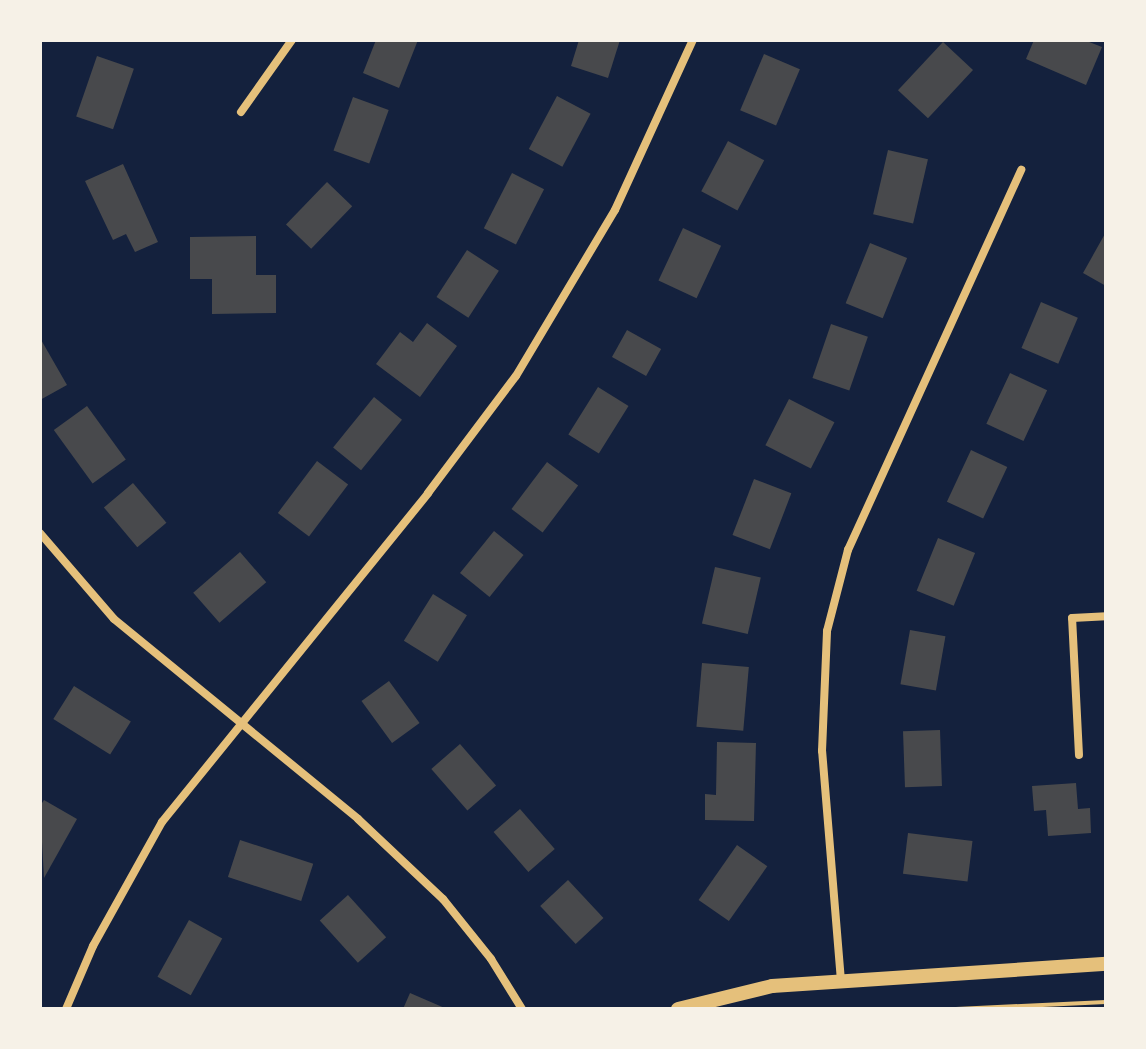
<!DOCTYPE html>
<style>
body{margin:0}
#map{position:relative;width:1146px;height:1049px;overflow:hidden;background:#14213d;font-family:"IBM Plex Sans",sans-serif}
div>[style]{position:absolute}
.building>*{inset:0;background:#48494c;transform-origin:0 0}
.path>*{height:4px;margin:-2px;padding:0 2px;transform-origin:2px;border-radius:2px;background:#e5c07b}
.minor>*{height:8px;margin:-4px;padding:0 4px;transform-origin:4px;border-radius:4px;background:#e5c07b}
.tertiary>*{height:14px;margin:-7px;padding:0 7px;transform-origin:7px;border-radius:7px;background:#e5c07b}
span{translate:-50% -50%;white-space:nowrap;text-align:center;line-height:1.15;-webkit-text-stroke:8px #f6f1e7;paint-order:stroke}
.frame{position:absolute;inset:0;border:42px solid #f6f1e7;pointer-events:none}
</style>
<div id="map">
<div class="building">
<i style="clip-path:polygon(376px 40px,418px 40px,399px 88px,363px 73px)"></i>
<i style="clip-path:polygon(579px 40px,620px 40px,608px 78px,571px 66px)"></i>
<i style="clip-path:polygon(1034px 40px,1084px 40px,1102px 47px,1086px 85px,1026px 59px)"></i>
<i style="left:943px;top:42px;width:41px;height:66px;rotate:43deg"></i>
<i style="left:764px;top:54px;width:39px;height:61px;rotate:23deg"></i>
<i style="left:97px;top:56px;width:39px;height:64px;rotate:19deg"></i>
<i style="left:557px;top:96px;width:38px;height:60px;rotate:28deg"></i>
<i style="left:353px;top:97px;width:38px;height:57px;rotate:20deg"></i>
<i style="left:728px;top:141px;width:41px;height:57px;rotate:28deg"></i>
<i style="left:888px;top:150px;width:41px;height:66px;rotate:13deg"></i>
<i style="clip-path:polygon(123px 164px,158px 242px,135px 252px,126px 234px,113px 240px,85px 181px)"></i>
<i style="left:512px;top:173px;width:36px;height:62px;rotate:27deg"></i>
<i style="left:327px;top:182px;width:35px;height:59px;rotate:44deg"></i>
<i style="left:683px;top:228px;width:42px;height:58px;rotate:25deg"></i>
<i style="clip-path:polygon(1106px 232px,1106px 286px,1083px 273px)"></i>
<i style="clip-path:polygon(256px 236px,256px 275px,276px 275px,276px 313px,212px 314px,212px 279px,190px 279px,190px 237px)"></i>
<i style="left:870px;top:243px;width:40px;height:65px;rotate:22deg"></i>
<i style="left:467px;top:250px;width:38px;height:56px;rotate:33deg"></i>
<i style="left:1041px;top:302px;width:40px;height:50px;rotate:23deg"></i>
<i style="clip-path:polygon(427px 323px,457px 346px,420px 397px,376px 364px,400px 332px,413px 342px)"></i>
<i style="left:831px;top:324px;width:39px;height:57px;rotate:19deg"></i>
<i style="left:627px;top:330px;width:39px;height:31px;rotate:29deg"></i>
<i style="clip-path:polygon(40px 338px,67px 385px,40px 400px)"></i>
<i style="left:1010px;top:373px;width:41px;height:56px;rotate:25deg"></i>
<i style="left:598px;top:387px;width:36px;height:56px;rotate:32deg"></i>
<i style="left:374px;top:397px;width:36px;height:65px;rotate:39deg"></i>
<i style="left:789px;top:399px;width:51px;height:52px;rotate:27deg"></i>
<i style="left:87px;top:406px;width:66px;height:41px;rotate:54deg"></i>
<i style="left:971px;top:450px;width:40px;height:57px;rotate:25deg"></i>
<i style="left:317px;top:461px;width:39px;height:65px;rotate:37deg"></i>
<i style="left:547px;top:462px;width:39px;height:59px;rotate:37deg"></i>
<i style="left:754px;top:479px;width:40px;height:60px;rotate:21deg"></i>
<i style="left:133px;top:483px;width:52px;height:38px;rotate:50deg"></i>
<i style="left:494px;top:531px;width:38px;height:54px;rotate:39deg"></i>
<i style="left:938px;top:538px;width:40px;height:57px;rotate:22deg"></i>
<i style="left:240px;top:552px;width:40px;height:62px;rotate:49deg"></i>
<i style="left:715px;top:567px;width:47px;height:58px;rotate:13deg"></i>
<i style="left:433px;top:594px;width:40px;height:55px;rotate:32deg"></i>
<i style="left:910px;top:630px;width:36px;height:55px;rotate:10deg"></i>
<i style="left:702px;top:663px;width:47px;height:64px;rotate:5deg"></i>
<i style="left:389px;top:681px;width:52px;height:34px;rotate:54deg"></i>
<i style="left:74px;top:686px;width:67px;height:39px;rotate:32deg"></i>
<i style="left:940px;top:730px;width:56px;height:37px;rotate:88deg"></i>
<i style="clip-path:polygon(717px 742px,756px 743px,754px 821px,705px 820px,705px 794px,716px 795px)"></i>
<i style="left:460px;top:744px;width:55px;height:38px;rotate:49deg"></i>
<i style="clip-path:polygon(1076px 783px,1078px 809px,1090px 808px,1091px 833px,1048px 836px,1046px 810px,1034px 811px,1032px 786px)"></i>
<i style="clip-path:polygon(44px 800px,77px 819px,44px 878px,40px 806px)"></i>
<i style="left:520px;top:809px;width:53px;height:35px;rotate:49deg"></i>
<i style="left:908px;top:833px;width:65px;height:41px;rotate:7deg"></i>
<i style="left:240px;top:840px;width:77px;height:39px;rotate:18deg"></i>
<i style="left:737px;top:845px;width:37px;height:67px;rotate:35deg"></i>
<i style="left:568px;top:880px;width:52px;height:38px;rotate:47deg"></i>
<i style="left:348px;top:895px;width:57px;height:38px;rotate:48deg"></i>
<i style="left:189px;top:920px;width:38px;height:65px;rotate:29deg"></i>
<i style="clip-path:polygon(410px 993px,447px 1009px,403px 1009px)"></i>
</div>
<div class="path">
<i style="left:956px;top:1009px;width:150px;rotate:-2.7deg"></i>
</div>
<div class="minor">
<i style="left:241px;top:112px;width:88px;rotate:-54.7deg"></i>
<i style="left:40px;top:533px;width:113px;rotate:49.3deg"></i>
<i style="left:114px;top:619px;width:315px;rotate:39.3deg"></i>
<i style="left:358px;top:819px;width:117px;rotate:43.3deg"></i>
<i style="left:443px;top:899px;width:77px;rotate:51.3deg"></i>
<i style="left:491px;top:959px;width:59px;rotate:58.2deg"></i>
<i style="left:1079px;top:755px;width:137px;rotate:-92.9deg"></i>
<i style="left:1072px;top:618px;width:34px;rotate:-3deg"></i>
<i style="left:841px;top:981px;width:231px;rotate:-94.7deg"></i>
<i style="left:822px;top:751px;width:120px;rotate:-87.6deg"></i>
<i style="left:827px;top:631px;width:84px;rotate:-75.5deg"></i>
<i style="left:848px;top:550px;width:418px;rotate:-65.5deg"></i>
<i style="left:66px;top:1009px;width:69px;rotate:-66.8deg"></i>
<i style="left:93px;top:946px;width:142px;rotate:-60.9deg"></i>
<i style="left:162px;top:822px;width:423px;rotate:-51deg"></i>
<i style="left:428px;top:493px;width:146px;rotate:-53.1deg"></i>
<i style="left:516px;top:376px;width:193px;rotate:-59.2deg"></i>
<i style="left:615px;top:210px;width:187px;rotate:-65.4deg"></i>
</div>
<div class="tertiary">
<i style="left:678px;top:1009px;width:97px;rotate:-13.7deg"></i>
<i style="left:772px;top:986px;width:335px;rotate:-3.8deg"></i>
</div>
<div class="frame"></div>
</div>
